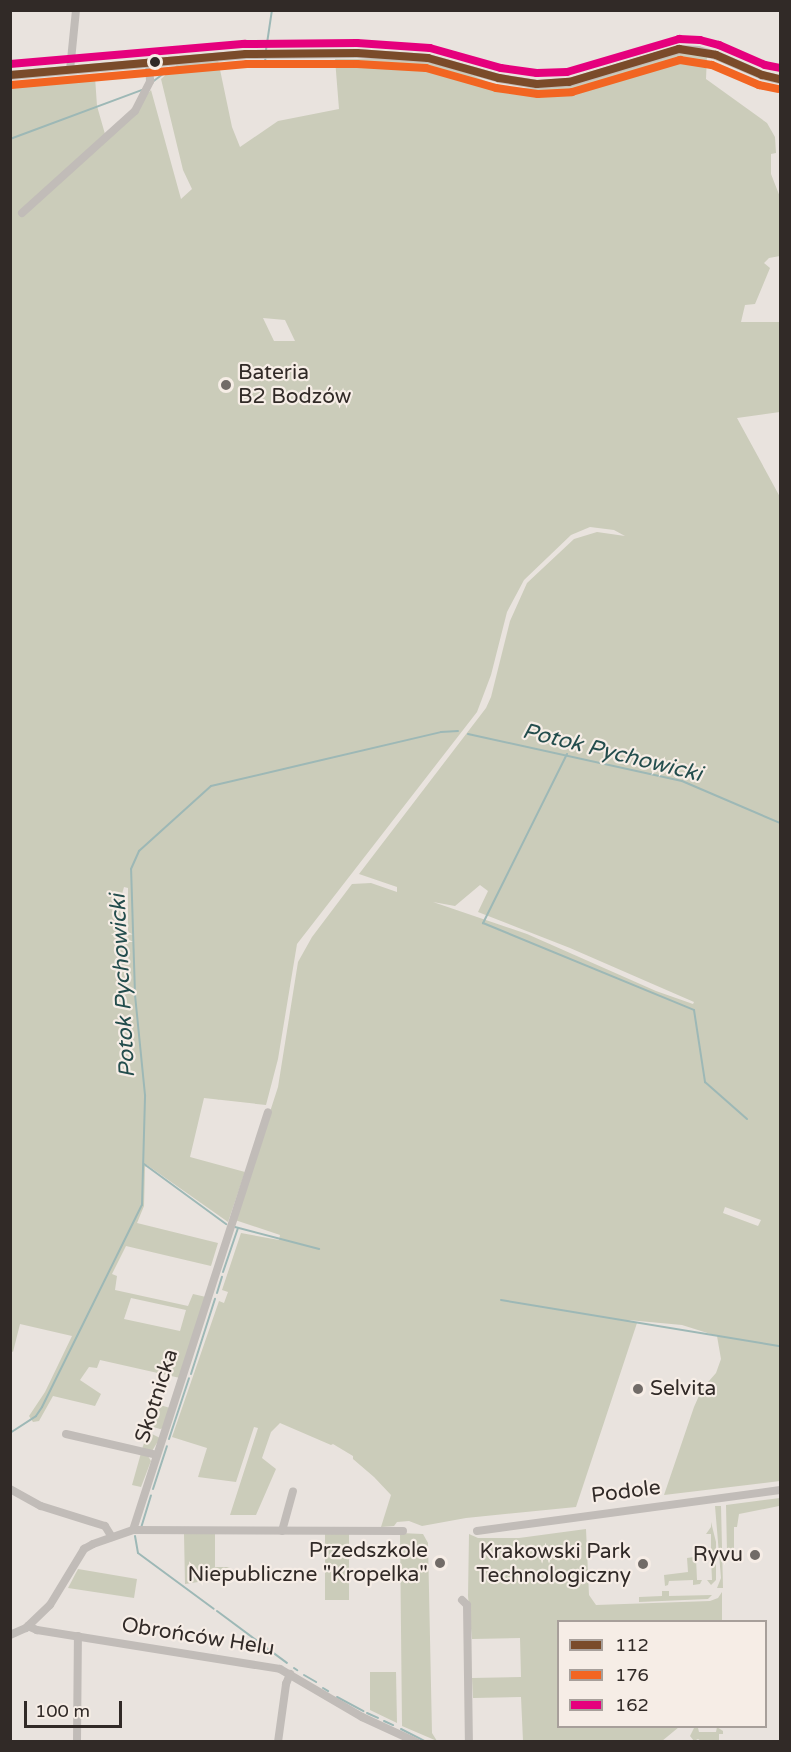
<!DOCTYPE html>
<meta charset="utf-8">
<style>
body{margin:0}
#map{position:relative;width:791px;height:1752px;overflow:hidden;background:#e9e3de;font-family:"Varela Round",sans-serif}
div>[style]{position:absolute}
.green>*{inset:0;background:#cbccba;transform-origin:0 0}
.stream>*{height:2px;margin:-1px;padding:0 1px;transform-origin:1px;border-radius:1px;background:#9db8b6}
.minor>*{height:8px;margin:-4px;padding:0 4px;transform-origin:4px;border-radius:4px;background:#c1bcb8}
.tertiary>*{height:9px;margin:-4.5px;padding:0 4.5px;transform-origin:4.5px;border-radius:4.5px;background:#c1bcb8}
.bus-1>*{height:8px;margin:-4px;padding:0 4px;transform-origin:4px;border-radius:4px;background:#7a4b2a}
.bus-2>*{height:8px;margin:-4px;padding:0 4px;transform-origin:4px;border-radius:4px;background:#f26522}
.bus-3>*{height:8px;margin:-4px;padding:0 4px;transform-origin:4px;border-radius:4px;background:#e5007d}
.dots>*{width:16px;height:16px;translate:-50% -50%;box-sizing:border-box;border:3px solid #f6ede6;border-radius:50%}
span{translate:-50% -50%;white-space:nowrap;text-align:center;line-height:1.15;-webkit-text-stroke:4.5px #f6ede6;paint-order:stroke}
.poi-label{font-size:21px;color:#312a27}
.left{translate:0 -50%;text-align:left}
.right{translate:-100% -50%;text-align:right}
.street-label{font-size:21px;color:#312a27}
.water-label{font-size:22px;color:#234d4d;font-style:italic}
.frame{position:absolute;inset:0;border:12px solid #312a27;pointer-events:none}
.legend{position:absolute;left:557px;top:1620px;width:210px;height:108px;box-sizing:border-box;background:#f6ede6;border:2px solid #a79f9a;margin:0;padding:8px 10px;list-style:none;font-size:18px;color:#312a27}
.legend li{display:flex;align-items:center;gap:12px;height:30px}
.legend b{width:30px;border:2px solid #a79f9a}
.scale{position:absolute;left:24px;top:1701px;width:98px;height:27px;box-sizing:border-box;border:3px solid #312a27;border-top:0;padding-left:8px;font-size:18px;line-height:21px;white-space:nowrap;color:#312a27;-webkit-text-stroke:4px #f6ede6;paint-order:stroke}
</style>
<div id="map">
<div class="green">
<i style="clip-path:polygon(evenodd,677px 53px,707px 56px,706px 79px,767px 123px,775px 137px,776px 153px,771px 154px,771px 174px,780px 197px,780px 256px,769px 258px,764px 263px,770px 268px,755px 304px,745px 305px,741px 322px,780px 322px,780px 412px,737px 418px,780px 497px,780px 1481px,664px 1495px,694px 1407px,702px 1389px,716px 1373px,721px 1359px,717px 1336px,682px 1325px,628px 1320px,637px 1323px,576px 1507px,466px 1518px,422px 1526px,409px 1521px,397px 1522px,394px 1526px,381px 1527px,391px 1495px,374px 1477px,353px 1459px,353px 1456px,333px 1444px,331px 1445px,280px 1423px,271px 1432px,262px 1458px,276px 1469px,256px 1515px,230px 1515px,258px 1428px,254px 1427px,236px 1482px,198px 1477px,207px 1448px,172px 1437px,219px 1301px,224px 1303px,228px 1292px,222px 1290px,241px 1233px,279px 1240px,280px 1235px,235px 1220px,278px 1087px,298px 962px,312px 937px,352px 884px,371px 883px,397px 892px,397px 887px,359px 874px,486px 708px,491px 697px,510px 621px,527px 583px,574px 539px,597px 532px,625px 536px,614px 530px,590px 527px,571px 535px,524px 580px,507px 612px,491px 675px,477px 712px,297px 944px,278px 1059px,266px 1105px,204px 1098px,190px 1157px,245px 1172px,228px 1222px,147px 1165px,145px 1167px,144px 1206px,137px 1223px,218px 1243px,211px 1266px,126px 1246px,112px 1274px,117px 1276px,115px 1290px,188px 1306px,193px 1294px,206px 1297px,180px 1378px,100px 1360px,97px 1368px,89px 1367px,80px 1380px,101px 1394px,95px 1406px,53px 1396px,39px 1421px,33px 1422px,29px 1416px,45px 1392px,72px 1336px,20px 1324px,13px 1352px,11px 1351px,11px 83px,95px 77px,97px 106px,105px 134px,114px 130px,151px 90px,181px 199px,192px 189px,183px 170px,161px 79px,178px 64px,218px 60px,232px 127px,240px 147px,278px 121px,339px 109px,335px 59px,414px 59px,467px 73px,488px 82px,513px 88px,541px 88px,566px 86px,677px 53px,263px 318px,285px 320px,295px 341px,274px 341px,263px 318px,677px 53px,480px 885px,488px 891px,478px 912px,570px 948px,694px 1002px,693px 1004px,656px 991px,527px 934px,433px 902px,455px 906px,480px 885px,677px 53px,124px 887px,128px 888px,128px 935px,125px 935px,119px 905px,124px 887px,677px 53px,725px 1207px,761px 1220px,758px 1226px,723px 1213px,725px 1207px,677px 53px,131px 1298px,186px 1310px,180px 1331px,124px 1319px,131px 1298px)"></i>
<i style="clip-path:polygon(157px 1404px,170px 1408px,164px 1428px,160px 1429px,150px 1426px)"></i>
<i style="clip-path:polygon(148px 1432px,160px 1438px,152px 1451px,142px 1449px)"></i>
<i style="clip-path:polygon(141px 1453px,148px 1456px,151px 1461px,141px 1487px,132px 1485px)"></i>
<i style="clip-path:polygon(780px 1498px,779px 1506px,739px 1514px,737px 1527px,734px 1527px,734px 1551px,727px 1551px,726px 1505px)"></i>
<i style="clip-path:polygon(715px 1506px,721px 1506px,723px 1588px,717px 1588px,721px 1578px)"></i>
<i style="clip-path:polygon(711px 1522px,716px 1542px,716px 1580px,711px 1585px,707px 1580px,712px 1580px,711px 1558px,706px 1557px,706px 1550px,711px 1549px,711px 1534px,706px 1534px,711px 1527px)"></i>
<i style="clip-path:polygon(586px 1529px,589px 1595px,596px 1605px,710px 1601px,718px 1598px,722px 1592px,722px 1621px,558px 1622px,558px 1726px,679px 1727px,662px 1741px,523px 1741px,521px 1697px,473px 1698px,472px 1678px,521px 1677px,520px 1638px,472px 1639px,468px 1596px,469px 1534px,478px 1538px,519px 1538px)"></i>
<i style="clip-path:polygon(400px 1533px,423px 1534px,428px 1543px,432px 1733px,437px 1741px,402px 1726px)"></i>
<i style="clip-path:polygon(184px 1534px,215px 1534px,215px 1567px,230px 1567px,215px 1573px,211px 1580px,185px 1584px)"></i>
<i style="left:325px;top:1534px;width:24px;height:66px"></i>
<i style="clip-path:polygon(701px 1556px,696px 1558px,697px 1580px,702px 1580px,700px 1584px,693px 1585px,693px 1580px,669px 1581px,668px 1585px,665px 1586px,664px 1575px,688px 1572px,687px 1558px)"></i>
<i style="clip-path:polygon(78px 1569px,137px 1579px,134px 1598px,68px 1588px)"></i>
<i style="clip-path:polygon(662px 1591px,669px 1591px,669px 1596px,712px 1595px,708px 1599px,639px 1602px,639px 1597px,662px 1596px)"></i>
<i style="clip-path:polygon(370px 1672px,396px 1672px,397px 1723px,370px 1710px)"></i>
<i style="clip-path:polygon(717px 1727px,723px 1731px,723px 1734px,719px 1734px,719px 1741px,701px 1741px,698px 1739px,694px 1741px,690px 1736px,694px 1728px,698px 1728px,699px 1732px,716px 1732px)"></i>
</div>
<div class="stream">
<i style="left:266px;top:50px;width:40px;rotate:-81.5deg"></i>
<i style="left:151px;top:83px;width:25px;rotate:-37deg"></i>
<i style="left:171px;top:68px;width:94px;rotate:-4.3deg"></i>
<i style="left:265px;top:61px;width:5px;rotate:-79deg"></i>
<i style="left:10px;top:139px;width:141px;rotate:-20.4deg"></i>
<i style="left:468px;top:734px;width:219px;rotate:12.4deg"></i>
<i style="left:682px;top:781px;width:107px;rotate:23.2deg"></i>
<i style="left:567px;top:754px;width:189px;rotate:116.4deg"></i>
<i style="left:483px;top:923px;width:228px;rotate:22.4deg"></i>
<i style="left:694px;top:1010px;width:73px;rotate:81.3deg"></i>
<i style="left:705px;top:1082px;width:56px;rotate:41.4deg"></i>
<i style="left:144px;top:1164px;width:102px;rotate:36.2deg"></i>
<i style="left:235px;top:1227px;width:87px;rotate:14.7deg"></i>
<i style="left:223px;top:1272px;width:46px;rotate:-71.2deg"></i>
<i style="left:217px;top:1293px;width:17px;rotate:-73deg"></i>
<i style="left:501px;top:1300px;width:283px;rotate:9.4deg"></i>
<i style="left:191px;top:1374px;width:79px;rotate:-72.3deg"></i>
<i style="left:10px;top:1433px;width:31px;rotate:-33deg"></i>
<i style="left:36px;top:1416px;width:11px;rotate:-56deg"></i>
<i style="left:42px;top:1407px;width:225px;rotate:-63.7deg"></i>
<i style="left:142px;top:1205px;width:110px;rotate:-88.4deg"></i>
<i style="left:145px;top:1095px;width:101px;rotate:-95.7deg"></i>
<i style="left:135px;top:994px;width:125px;rotate:-91.8deg"></i>
<i style="left:131px;top:869px;width:20px;rotate:-66deg"></i>
<i style="left:139px;top:851px;width:97px;rotate:-42.1deg"></i>
<i style="left:211px;top:786px;width:236px;rotate:-13.2deg"></i>
<i style="left:441px;top:732px;width:17px;rotate:-3deg"></i>
<i style="left:169px;top:1439px;width:64px;rotate:-71.8deg"></i>
<i style="left:153px;top:1489px;width:45px;rotate:-72deg"></i>
<i style="left:141px;top:1528px;width:34px;rotate:-73deg"></i>
<i style="left:135px;top:1536px;width:17px;rotate:80deg"></i>
<i style="left:138px;top:1553px;width:94px;rotate:36.4deg"></i>
<i style="left:217px;top:1611px;width:87px;rotate:36.6deg"></i>
<i style="left:294px;top:1668px;width:4px;rotate:34deg"></i>
<i style="left:304px;top:1675px;width:14px;rotate:30deg"></i>
<i style="left:323px;top:1688px;width:6px;rotate:31deg"></i>
<i style="left:337px;top:1697px;width:30px;rotate:28deg"></i>
<i style="left:367px;top:1713px;width:12px;rotate:24deg"></i>
<i style="left:384px;top:1721px;width:10px;rotate:24deg"></i>
<i style="left:401px;top:1729px;width:29px;rotate:27deg"></i>
</div>
<div class="minor">
<i style="left:70px;top:70px;width:60px;rotate:-84.3deg"></i>
<i style="left:22px;top:213px;width:152px;rotate:-42.1deg"></i>
<i style="left:135px;top:111px;width:34px;rotate:-63deg"></i>
<i style="left:150px;top:81px;width:19px;rotate:-93deg"></i>
<i style="left:66px;top:1434px;width:93px;rotate:13deg"></i>
<i style="left:10px;top:1489px;width:35px;rotate:29deg"></i>
<i style="left:41px;top:1506px;width:67px;rotate:17.4deg"></i>
<i style="left:105px;top:1526px;width:13px;rotate:58deg"></i>
<i style="left:133px;top:1530px;width:270px;rotate:0.2deg"></i>
<i style="left:282px;top:1531px;width:41px;rotate:-74.6deg"></i>
<i style="left:477px;top:1531px;width:306px;rotate:-7.7deg"></i>
<i style="left:462px;top:1600px;width:7px;rotate:45deg"></i>
<i style="left:467px;top:1605px;width:137px;rotate:89.2deg"></i>
<i style="left:28px;top:1626px;width:10px;rotate:24deg"></i>
<i style="left:37px;top:1630px;width:246px;rotate:9.1deg"></i>
<i style="left:280px;top:1669px;width:95px;rotate:30.3deg"></i>
<i style="left:362px;top:1717px;width:60px;rotate:24.8deg"></i>
<i style="left:10px;top:1635px;width:17px;rotate:-24deg"></i>
<i style="left:26px;top:1628px;width:33px;rotate:-44deg"></i>
<i style="left:50px;top:1605px;width:66px;rotate:-58.7deg"></i>
<i style="left:84px;top:1549px;width:10px;rotate:-29deg"></i>
<i style="left:93px;top:1544px;width:42px;rotate:-19.3deg"></i>
<i style="left:133px;top:1530px;width:439px;rotate:-72.1deg"></i>
<i style="left:77px;top:1742px;width:106px;rotate:-89.5deg"></i>
<i style="left:278px;top:1742px;width:59px;rotate:-82.1deg"></i>
<i style="left:286px;top:1684px;width:11px;rotate:-68deg"></i>
</div>
<div class="tertiary">
<i style="left:10px;top:75px;width:237px;rotate:-5.1deg"></i>
<i style="left:246px;top:54px;width:111px;rotate:-0.5deg"></i>
<i style="left:357px;top:53px;width:71px;rotate:4deg"></i>
<i style="left:428px;top:58px;width:74px;rotate:15.7deg"></i>
<i style="left:499px;top:78px;width:38px;rotate:9deg"></i>
<i style="left:537px;top:84px;width:32px;rotate:-4deg"></i>
<i style="left:569px;top:82px;width:115px;rotate:-16.7deg"></i>
<i style="left:679px;top:49px;width:19px;rotate:3deg"></i>
<i style="left:698px;top:50px;width:19px;rotate:16deg"></i>
<i style="left:716px;top:55px;width:50px;rotate:23.5deg"></i>
<i style="left:762px;top:75px;width:18px;rotate:13deg"></i>
</div>
<div class="bus-1">
<i style="left:10px;top:75px;width:237px;rotate:-5.1deg"></i>
<i style="left:246px;top:54px;width:111px;rotate:-0.5deg"></i>
<i style="left:357px;top:53px;width:71px;rotate:4deg"></i>
<i style="left:428px;top:58px;width:74px;rotate:15.7deg"></i>
<i style="left:499px;top:78px;width:38px;rotate:9deg"></i>
<i style="left:537px;top:84px;width:32px;rotate:-4deg"></i>
<i style="left:569px;top:82px;width:115px;rotate:-16.7deg"></i>
<i style="left:679px;top:49px;width:37px;rotate:9deg"></i>
<i style="left:716px;top:55px;width:50px;rotate:23.5deg"></i>
<i style="left:762px;top:75px;width:18px;rotate:13deg"></i>
</div>
<div class="bus-2">
<i style="left:11px;top:85px;width:237px;rotate:-5.1deg"></i>
<i style="left:247px;top:64px;width:110px"></i>
<i style="left:357px;top:64px;width:69px;rotate:3.3deg"></i>
<i style="left:426px;top:68px;width:73px;rotate:15.9deg"></i>
<i style="left:496px;top:88px;width:42px;rotate:8.1deg"></i>
<i style="left:538px;top:94px;width:34px;rotate:-3deg"></i>
<i style="left:572px;top:92px;width:113px;rotate:-16.5deg"></i>
<i style="left:680px;top:60px;width:32px;rotate:9deg"></i>
<i style="left:712px;top:65px;width:51px;rotate:23.1deg"></i>
<i style="left:759px;top:85px;width:19px;rotate:12deg"></i>
</div>
<div class="bus-3">
<i style="left:10px;top:64px;width:236px;rotate:-4.9deg"></i>
<i style="left:245px;top:44px;width:112px;rotate:-0.5deg"></i>
<i style="left:357px;top:43px;width:73px;rotate:3.9deg"></i>
<i style="left:430px;top:48px;width:74px;rotate:15.7deg"></i>
<i style="left:501px;top:68px;width:36px;rotate:8deg"></i>
<i style="left:537px;top:73px;width:30px;rotate:-2deg"></i>
<i style="left:567px;top:72px;width:117px;rotate:-16.4deg"></i>
<i style="left:679px;top:39px;width:21px;rotate:3deg"></i>
<i style="left:700px;top:40px;width:20px;rotate:15deg"></i>
<i style="left:719px;top:45px;width:50px;rotate:23.5deg"></i>
<i style="left:765px;top:65px;width:15px;rotate:11deg"></i>
</div>
<div class="dots">
<i style="left:155px;top:62px;background:#312a27"></i>
<i style="left:226px;top:385px;background:#716b67"></i>
<i style="left:638px;top:1389px;background:#716b67"></i>
<i style="left:755px;top:1555px;background:#716b67"></i>
<i style="left:440px;top:1563px;background:#716b67"></i>
<i style="left:643px;top:1564px;background:#716b67"></i>
</div>
<div class="poi-label">
<span class="left" style="left:238px;top:385px">Bateria<br>B2 Bodzów</span>
<span class="left" style="left:650px;top:1389px">Selvita</span>
<span class="right" style="left:428px;top:1563px">Przedszkole<br>Niepubliczne "Kropelka"</span>
<span class="right" style="left:631px;top:1564px">Krakowski Park<br>Technologiczny</span>
<span class="right" style="left:743px;top:1555px">Ryvu</span>
</div>
<div class="street-label">
<span style="left:157px;top:1396px;rotate:-72deg">Skotnicka</span>
<span style="left:626px;top:1492px;rotate:-7deg">Podole</span>
<span style="left:198px;top:1637px;rotate:9deg">Obrońców Helu</span>
</div>
<div class="water-label">
<span style="left:612px;top:753px;rotate:14deg">Potok Pychowicki</span>
<span style="left:123px;top:986px;rotate:-93deg">Potok Pychowicki</span>
</div>
<div class="frame"></div>
<ul class="legend">
<li><b style="height:8px;background:#7a4b2a"></b>112</li>
<li><b style="height:8px;background:#f26522"></b>176</li>
<li><b style="height:8px;background:#e5007d"></b>162</li>
</ul>
<div class="scale">100 m</div>
</div>
